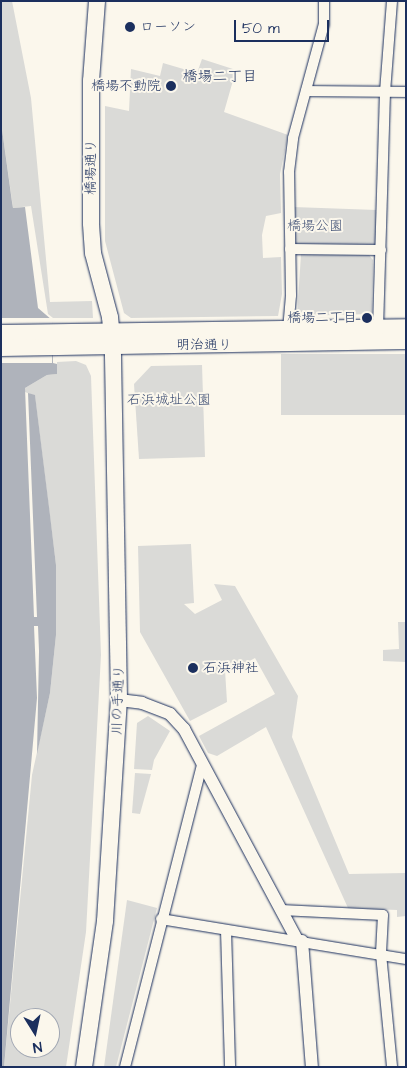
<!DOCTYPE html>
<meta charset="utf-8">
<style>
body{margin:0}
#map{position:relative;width:407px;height:1068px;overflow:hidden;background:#fbf7ec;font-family:"Architects Daughter","Klee One",sans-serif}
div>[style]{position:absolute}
.green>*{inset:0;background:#dadad7;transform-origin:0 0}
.water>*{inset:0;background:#afb3bb}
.pier>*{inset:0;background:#fbf7ec;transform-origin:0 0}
.roads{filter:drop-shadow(0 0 1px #1b2f5e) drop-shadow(0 0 1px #1b2f5e)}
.minor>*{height:10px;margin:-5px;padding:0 5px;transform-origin:5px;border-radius:5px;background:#fbf7ec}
.tertiary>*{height:12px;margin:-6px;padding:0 6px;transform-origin:6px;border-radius:6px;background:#fbf7ec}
.primary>*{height:16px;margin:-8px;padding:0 8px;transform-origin:8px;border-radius:8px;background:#fbf7ec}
.dots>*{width:14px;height:14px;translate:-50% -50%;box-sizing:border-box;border:2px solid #fbf7ec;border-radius:50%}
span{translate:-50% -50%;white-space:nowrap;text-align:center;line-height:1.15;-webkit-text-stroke:4px #fbf7ec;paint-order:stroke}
.poi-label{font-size:14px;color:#1b2f5e}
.left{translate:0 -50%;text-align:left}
.right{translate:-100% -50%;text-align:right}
.street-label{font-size:14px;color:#1b2f5e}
.park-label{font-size:14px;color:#415176}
.neighbourhood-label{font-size:15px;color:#1b2f5e}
.frame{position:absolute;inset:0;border:2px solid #1b2f5e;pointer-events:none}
.north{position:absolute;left:10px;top:1008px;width:50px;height:50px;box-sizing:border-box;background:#fbf7ec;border:1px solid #a1a7b3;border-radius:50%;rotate:170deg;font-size:14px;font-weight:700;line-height:20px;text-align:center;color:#1b2f5e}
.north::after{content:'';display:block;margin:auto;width:18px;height:22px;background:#1b2f5e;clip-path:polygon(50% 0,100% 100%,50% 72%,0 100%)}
.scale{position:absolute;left:234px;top:20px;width:95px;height:22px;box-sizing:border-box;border:2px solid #1b2f5e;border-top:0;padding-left:6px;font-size:15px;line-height:18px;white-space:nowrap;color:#1b2f5e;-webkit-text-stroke:4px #fbf7ec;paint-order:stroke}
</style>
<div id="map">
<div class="green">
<i style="clip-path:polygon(1px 1px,12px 1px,31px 98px,50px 302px,92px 301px,93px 318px,53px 318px,48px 314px,31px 206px,13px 208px,1px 122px)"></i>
<i style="clip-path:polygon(202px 59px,236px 70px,224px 112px,288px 135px,280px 174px,281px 213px,266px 216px,262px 235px,263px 258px,281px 257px,282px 294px,278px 316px,131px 318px,124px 313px,105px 241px,105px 106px,129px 111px,131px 69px,160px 76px,163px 63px,197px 73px)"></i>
<i style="left:293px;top:207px;width:84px;height:37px;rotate:2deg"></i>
<i style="clip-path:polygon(301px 254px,369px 255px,373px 260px,372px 314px,297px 316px)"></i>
<i style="left:406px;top:354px;width:61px;height:125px;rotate:90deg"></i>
<i style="clip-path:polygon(evenodd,76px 361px,86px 365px,91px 376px,101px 655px,86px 932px,66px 1067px,4px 1067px,32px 775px,50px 693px,56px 635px,56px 565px,35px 396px,25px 392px,25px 388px,47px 375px,57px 374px,57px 362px,76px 361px,20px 1018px,50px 1018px,50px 1048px,20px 1048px,20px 1018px)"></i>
<i style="clip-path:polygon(202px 365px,205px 457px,139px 459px,134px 384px,151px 366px)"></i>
<i style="clip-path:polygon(191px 544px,194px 603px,184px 604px,195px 614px,222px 600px,214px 584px,235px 586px,298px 696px,292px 737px,349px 874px,406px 873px,406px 916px,397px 917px,397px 910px,348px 908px,266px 727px,217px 756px,208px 753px,199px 736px,275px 694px,255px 658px,231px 671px,225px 670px,227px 702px,190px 721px,140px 632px,138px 546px)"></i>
<i style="clip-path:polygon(398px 622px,406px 622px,406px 662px,383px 661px,383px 650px,399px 649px)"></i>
<i style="clip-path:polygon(148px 716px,170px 731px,154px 760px,152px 770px,134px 769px,137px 723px)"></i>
<i style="clip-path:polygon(135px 773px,151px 774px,140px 814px,132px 813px)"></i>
<i style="clip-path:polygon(127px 900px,157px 908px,116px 1067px,104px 1067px)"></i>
</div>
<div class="water">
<i style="clip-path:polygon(1px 122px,12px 202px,13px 208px,25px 207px,38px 308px,52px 320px,53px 363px,57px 364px,57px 374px,47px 375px,25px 388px,34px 617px,37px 617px,28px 393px,35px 395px,50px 515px,56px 565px,56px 635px,50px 693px,37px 754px,39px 651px,38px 626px,34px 626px,37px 698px,4px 1067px,1px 1067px)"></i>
</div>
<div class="pier">
<i style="left:52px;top:318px;width:45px;height:51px;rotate:90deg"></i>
</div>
<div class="roads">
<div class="minor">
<i style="left:306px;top:91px;width:100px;rotate:0.6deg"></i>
<i style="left:290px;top:249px;width:91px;rotate:0.6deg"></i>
<i style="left:378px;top:328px;width:236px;rotate:-88.3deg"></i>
<i style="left:385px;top:92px;width:91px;rotate:-85.6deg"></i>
<i style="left:288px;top:330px;width:35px;rotate:-85deg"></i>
<i style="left:291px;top:295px;width:123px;rotate:-90.9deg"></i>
<i style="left:289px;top:172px;width:34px;rotate:-83deg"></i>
<i style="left:293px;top:138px;width:118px;rotate:-74.8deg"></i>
<i style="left:324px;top:24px;width:23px;rotate:-90deg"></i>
<i style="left:281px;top:910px;width:102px;rotate:2.8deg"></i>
<i style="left:383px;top:915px;width:39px;rotate:93deg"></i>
<i style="left:381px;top:954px;width:114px;rotate:84.4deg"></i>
<i style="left:161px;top:919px;width:248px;rotate:9.3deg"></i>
<i style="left:226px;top:930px;width:137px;rotate:88.3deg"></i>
<i style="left:125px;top:1067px;width:312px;rotate:-75.7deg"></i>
</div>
<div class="tertiary">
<i style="left:119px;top:700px;width:23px;rotate:7deg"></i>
<i style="left:142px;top:703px;width:30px;rotate:21deg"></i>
<i style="left:170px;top:714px;width:21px;rotate:47deg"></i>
<i style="left:184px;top:729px;width:239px;rotate:61.8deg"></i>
<i style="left:302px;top:941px;width:126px;rotate:85.5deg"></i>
</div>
<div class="primary">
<i style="left:1px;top:333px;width:405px;rotate:-0.8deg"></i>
<i style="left:1px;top:348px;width:405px;rotate:-1deg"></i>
<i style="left:84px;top:1067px;width:148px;rotate:-81.8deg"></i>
<i style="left:105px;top:921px;width:221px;rotate:-86.4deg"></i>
<i style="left:119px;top:700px;width:354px;rotate:-91deg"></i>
<i style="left:113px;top:346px;width:29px;rotate:-96deg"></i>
<i style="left:110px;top:317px;width:66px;rotate:-104.9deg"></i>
<i style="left:93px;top:253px;width:30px;rotate:-94deg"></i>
<i style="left:91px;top:223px;width:142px;rotate:-90deg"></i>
<i style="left:91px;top:81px;width:80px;rotate:-85.7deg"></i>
</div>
</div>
<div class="dots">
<i style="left:130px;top:27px;background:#1b2f5e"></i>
<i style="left:171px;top:86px;background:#1b2f5e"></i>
<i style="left:367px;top:318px;background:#1b2f5e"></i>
<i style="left:193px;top:668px;background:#1b2f5e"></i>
</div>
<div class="poi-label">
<span class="left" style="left:140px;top:27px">ローソン</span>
<span class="right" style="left:161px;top:86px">橋場不動院</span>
<span class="right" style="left:357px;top:318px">橋場二丁目</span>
<span class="left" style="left:203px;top:668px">石浜神社</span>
</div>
<div class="street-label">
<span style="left:91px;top:167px;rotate:-90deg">橋場通り</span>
<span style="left:204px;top:345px">明治通り</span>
<span style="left:118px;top:700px;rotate:-88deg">川の手通り</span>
</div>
<div class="park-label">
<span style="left:315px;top:226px">橋場公園</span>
<span style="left:169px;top:400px">石浜城址公園</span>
</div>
<div class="neighbourhood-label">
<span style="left:220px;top:77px">橋場二丁目</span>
</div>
<div class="frame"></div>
<div class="north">N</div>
<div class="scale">50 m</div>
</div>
